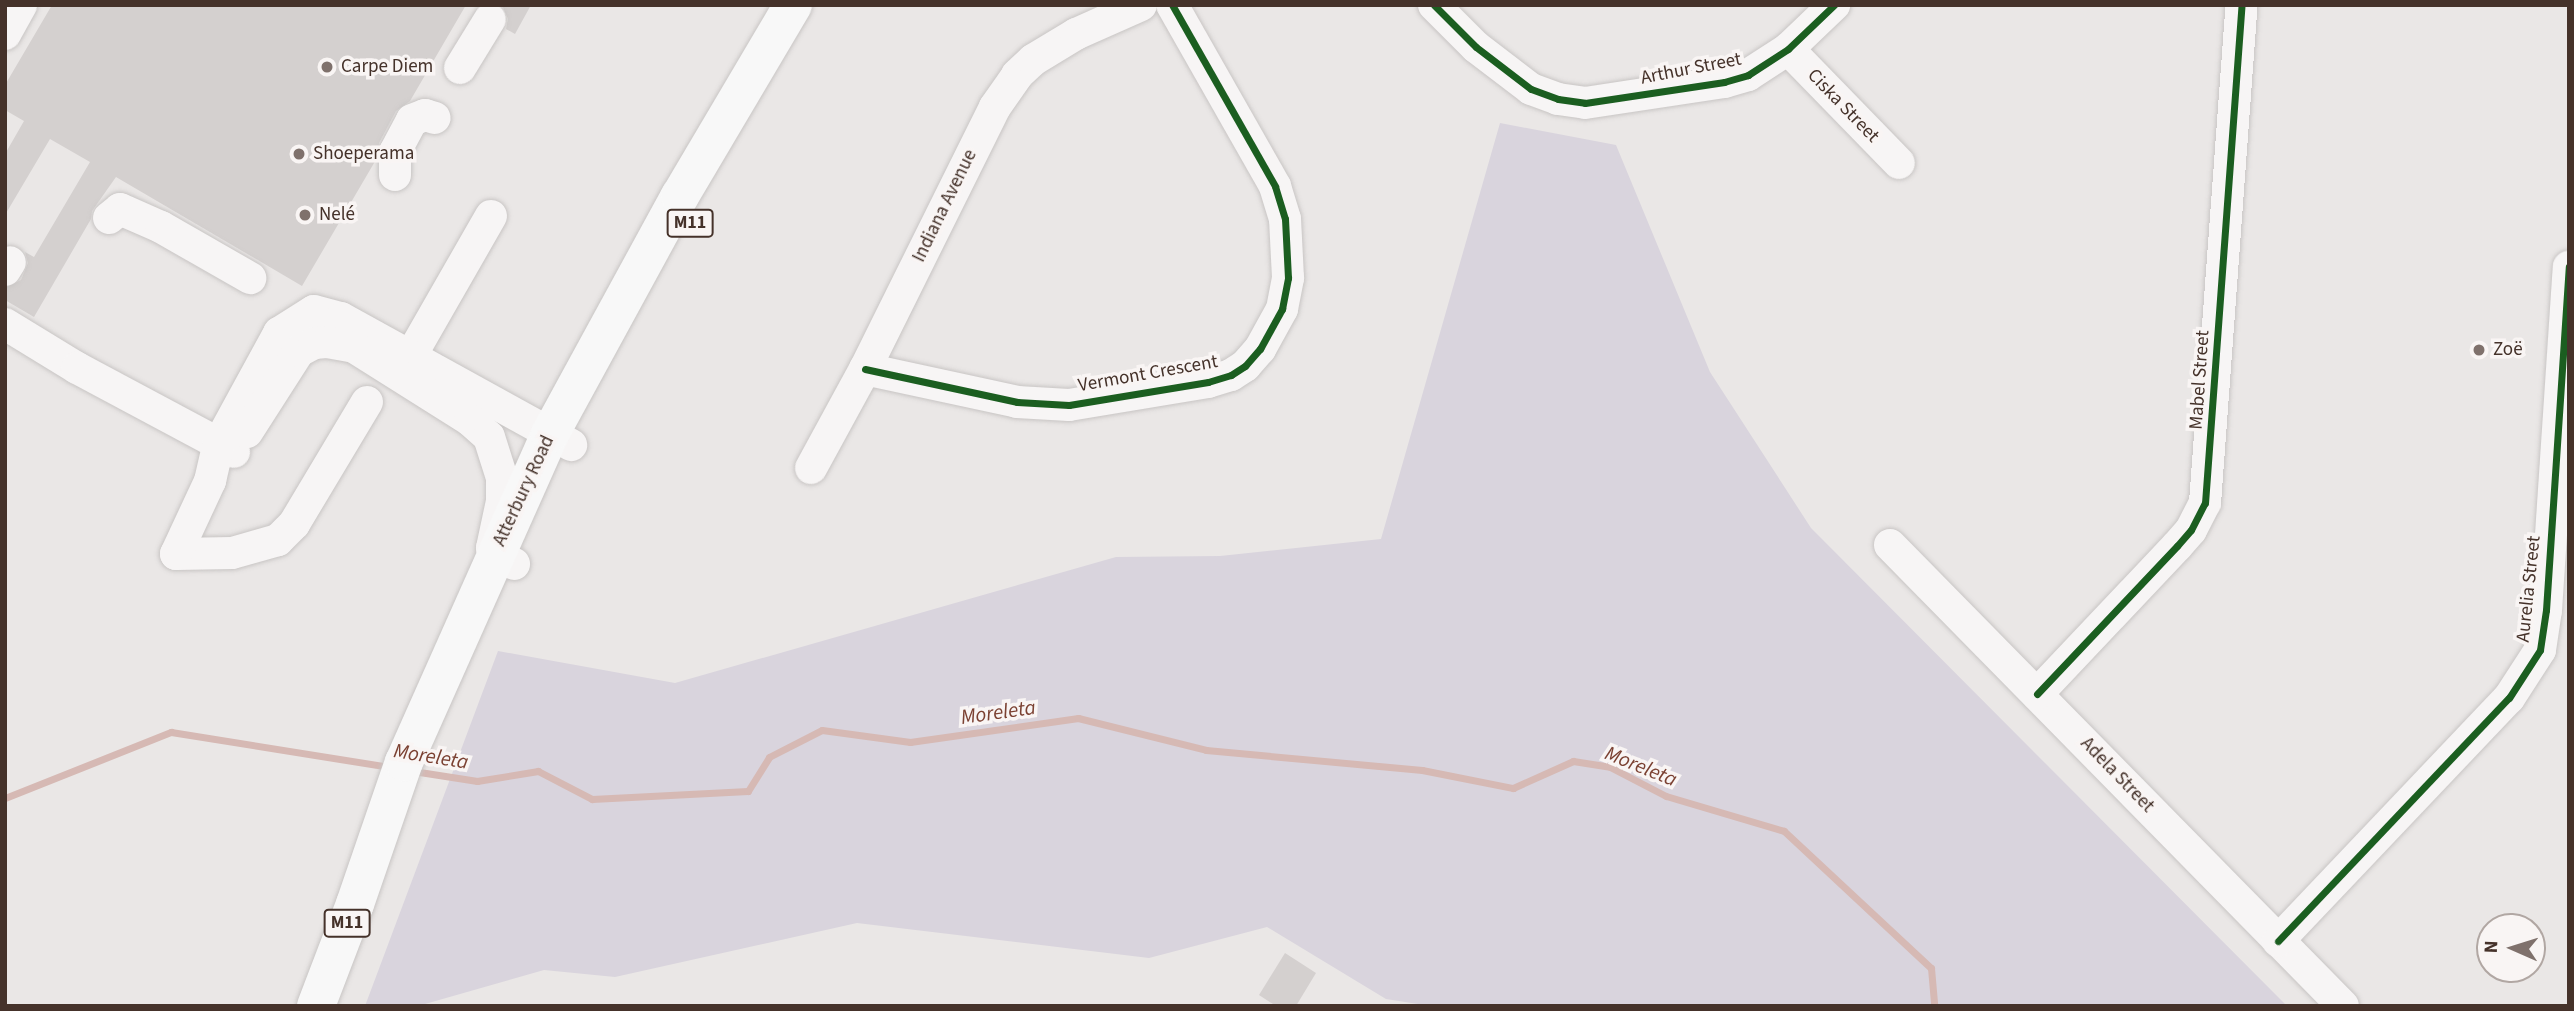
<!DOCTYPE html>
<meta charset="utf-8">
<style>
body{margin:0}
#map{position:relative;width:2574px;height:1011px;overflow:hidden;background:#eae7e6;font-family:"Source Sans 3",sans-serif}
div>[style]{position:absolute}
.green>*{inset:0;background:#d9d4dd}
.stream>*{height:7px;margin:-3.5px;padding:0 3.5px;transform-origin:3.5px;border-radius:3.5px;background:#d6b9b4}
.building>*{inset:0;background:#d4d0cf}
.roads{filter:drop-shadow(0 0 2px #c8c5c4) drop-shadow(0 0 2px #c8c5c4)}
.minor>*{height:32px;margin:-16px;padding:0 16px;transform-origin:16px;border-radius:16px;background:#f7f5f5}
.major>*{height:38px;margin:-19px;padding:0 19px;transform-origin:19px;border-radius:19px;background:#f8f8f8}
.cycleway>*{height:7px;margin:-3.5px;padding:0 3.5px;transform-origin:3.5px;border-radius:3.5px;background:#1b5e20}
.dots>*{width:19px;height:19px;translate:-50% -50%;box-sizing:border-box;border:4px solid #f9f5f4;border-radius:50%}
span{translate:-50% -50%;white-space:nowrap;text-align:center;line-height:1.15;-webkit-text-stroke:7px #f9f5f4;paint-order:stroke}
.shield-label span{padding:2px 5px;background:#f9f5f4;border:2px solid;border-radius:5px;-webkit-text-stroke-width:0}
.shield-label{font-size:18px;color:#45322a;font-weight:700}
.poi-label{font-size:19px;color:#45322a}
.left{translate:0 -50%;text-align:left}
.street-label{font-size:19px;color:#45322a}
.water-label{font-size:21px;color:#7b4132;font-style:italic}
.frame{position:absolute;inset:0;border:7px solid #45322a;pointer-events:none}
.north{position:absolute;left:2476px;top:913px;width:70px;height:70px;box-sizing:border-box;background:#f9f5f4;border:2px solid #b1a7a3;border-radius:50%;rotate:273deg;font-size:19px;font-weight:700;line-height:28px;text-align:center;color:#45322a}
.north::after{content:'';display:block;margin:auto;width:24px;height:32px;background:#7f716c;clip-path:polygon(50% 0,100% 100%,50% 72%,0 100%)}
</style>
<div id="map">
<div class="green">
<i style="clip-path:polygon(1500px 123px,1616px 145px,1710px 372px,1811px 528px,2287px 1006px,1424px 1005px,1386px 999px,1267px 927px,1149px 958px,857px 923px,615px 977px,544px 970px,418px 1006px,365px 1006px,498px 651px,675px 683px,1116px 557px,1220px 556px,1381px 539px)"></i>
</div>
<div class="stream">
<i style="left:413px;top:771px;width:65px;rotate:8.9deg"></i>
<i style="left:477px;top:781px;width:62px;rotate:-9.3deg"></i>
<i style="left:538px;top:771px;width:61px;rotate:27.4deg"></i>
<i style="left:592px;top:799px;width:156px;rotate:-2.9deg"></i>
<i style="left:748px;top:791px;width:40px;rotate:-58deg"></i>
<i style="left:769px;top:757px;width:59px;rotate:-27deg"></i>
<i style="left:822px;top:730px;width:89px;rotate:7.8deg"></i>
<i style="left:910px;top:742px;width:170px;rotate:-8.1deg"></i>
<i style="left:1078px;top:718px;width:132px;rotate:14deg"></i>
<i style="left:1206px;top:750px;width:217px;rotate:5.3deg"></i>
<i style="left:1422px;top:770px;width:93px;rotate:11.2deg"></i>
<i style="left:1513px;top:788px;width:66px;rotate:-24.2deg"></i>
<i style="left:1573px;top:761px;width:37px;rotate:9deg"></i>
<i style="left:1610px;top:767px;width:63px;rotate:27.4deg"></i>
<i style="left:1666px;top:796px;width:123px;rotate:16.5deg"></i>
<i style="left:1784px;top:831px;width:201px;rotate:43deg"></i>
<i style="left:1931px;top:968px;width:38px;rotate:85deg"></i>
<i style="left:5px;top:798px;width:179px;rotate:-21.7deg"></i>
<i style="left:171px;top:732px;width:222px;rotate:9.1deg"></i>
</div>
<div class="building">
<i style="clip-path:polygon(52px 5px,466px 5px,410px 101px,396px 111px,379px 143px,377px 158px,302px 286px,116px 177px,92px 211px,91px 219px,34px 317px,5px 300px,5px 288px,21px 280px,28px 263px,25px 252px,34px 257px,90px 162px,50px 139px,5px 215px,5px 154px,24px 121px,5px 110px,5px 85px)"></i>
<i style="clip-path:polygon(502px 5px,531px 5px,515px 34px,506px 29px,508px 19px)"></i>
<i style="clip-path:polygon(1285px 953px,1316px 973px,1296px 1006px,1276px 1006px,1259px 995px)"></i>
</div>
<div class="roads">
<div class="minor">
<i style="left:1434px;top:5px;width:59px;rotate:45deg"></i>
<i style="left:1476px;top:47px;width:69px;rotate:37.4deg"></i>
<i style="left:1531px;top:89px;width:29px;rotate:20deg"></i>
<i style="left:1558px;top:99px;width:27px;rotate:8deg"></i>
<i style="left:1585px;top:103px;width:141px;rotate:-8.6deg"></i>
<i style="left:1724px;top:82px;width:25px;rotate:-16deg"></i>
<i style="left:1748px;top:75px;width:48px;rotate:-33deg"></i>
<i style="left:1788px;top:49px;width:64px;rotate:-43.7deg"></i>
<i style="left:5px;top:34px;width:33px;rotate:-61deg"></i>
<i style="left:1788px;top:49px;width:159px;rotate:45.8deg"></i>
<i style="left:460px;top:68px;width:57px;rotate:-58.5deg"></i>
<i style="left:395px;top:175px;width:23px;rotate:-90deg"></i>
<i style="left:395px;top:152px;width:36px;rotate:-62deg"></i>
<i style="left:412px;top:120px;width:14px;rotate:-21deg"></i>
<i style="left:425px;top:115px;width:10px;rotate:17deg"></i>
<i style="left:109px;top:218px;width:14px;rotate:-39deg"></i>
<i style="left:120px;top:209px;width:45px;rotate:23.7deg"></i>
<i style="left:161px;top:227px;width:103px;rotate:29.8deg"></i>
<i style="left:5px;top:270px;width:9px;rotate:-58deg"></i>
<i style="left:5px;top:324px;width:84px;rotate:31.4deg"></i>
<i style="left:77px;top:368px;width:178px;rotate:28.1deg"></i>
<i style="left:865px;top:369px;width:156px;rotate:12.2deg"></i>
<i style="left:1017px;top:402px;width:52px;rotate:3.3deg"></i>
<i style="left:1069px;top:405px;width:141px;rotate:-9.4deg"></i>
<i style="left:1208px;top:382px;width:24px;rotate:-17deg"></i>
<i style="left:1231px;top:375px;width:17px;rotate:-33deg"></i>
<i style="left:1245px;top:366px;width:23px;rotate:-49deg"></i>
<i style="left:1260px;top:349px;width:46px;rotate:-61.2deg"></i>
<i style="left:1282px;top:309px;width:32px;rotate:-79deg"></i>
<i style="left:1288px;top:278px;width:59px;rotate:-92.9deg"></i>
<i style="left:1285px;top:219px;width:34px;rotate:-107deg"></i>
<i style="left:1275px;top:186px;width:208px;rotate:-119.6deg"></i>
<i style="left:401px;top:373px;width:181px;rotate:-60.2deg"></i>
<i style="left:367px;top:402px;width:142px;rotate:120.9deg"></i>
<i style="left:294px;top:524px;width:23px;rotate:135deg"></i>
<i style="left:278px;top:540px;width:48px;rotate:164.2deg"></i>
<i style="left:232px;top:553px;width:56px;rotate:179deg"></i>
<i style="left:176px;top:554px;width:81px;rotate:-65deg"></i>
<i style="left:210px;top:481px;width:37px;rotate:-77deg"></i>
<i style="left:218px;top:445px;width:128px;rotate:-61.4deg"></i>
<i style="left:279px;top:333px;width:41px;rotate:-32.2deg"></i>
<i style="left:314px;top:311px;width:28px;rotate:15deg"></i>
<i style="left:341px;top:318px;width:263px;rotate:28.9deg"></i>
<i style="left:247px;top:432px;width:96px;rotate:-57.3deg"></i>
<i style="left:299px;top:351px;width:17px;rotate:-28deg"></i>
<i style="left:314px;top:343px;width:13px;rotate:-4deg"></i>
<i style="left:327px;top:342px;width:27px;rotate:10deg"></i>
<i style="left:354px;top:347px;width:137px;rotate:32.2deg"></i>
<i style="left:470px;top:420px;width:25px;rotate:42deg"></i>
<i style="left:489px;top:437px;width:43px;rotate:72.4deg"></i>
<i style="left:502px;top:478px;width:23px;rotate:90deg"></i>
<i style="left:502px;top:501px;width:48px;rotate:102deg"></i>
<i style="left:492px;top:548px;width:7px;rotate:74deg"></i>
<i style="left:494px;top:555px;width:22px;rotate:24deg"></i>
<i style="left:811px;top:468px;width:113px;rotate:-61.4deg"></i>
<i style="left:865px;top:369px;width:292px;rotate:-63.6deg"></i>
<i style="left:995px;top:107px;width:39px;rotate:-55deg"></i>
<i style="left:1017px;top:75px;width:22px;rotate:-43deg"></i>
<i style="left:1033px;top:60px;width:50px;rotate:-31.2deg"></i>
<i style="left:1076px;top:34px;width:71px;rotate:-24deg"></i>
<i style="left:1890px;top:545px;width:646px;rotate:45.5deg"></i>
<i style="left:2037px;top:694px;width:204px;rotate:-46.6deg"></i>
<i style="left:2177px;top:546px;width:21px;rotate:-49deg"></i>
<i style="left:2191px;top:530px;width:30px;rotate:-63deg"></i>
<i style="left:2205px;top:503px;width:499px;rotate:-85.8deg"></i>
<i style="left:2278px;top:941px;width:335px;rotate:-46.5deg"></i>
<i style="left:2509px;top:698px;width:57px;rotate:-57.1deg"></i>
<i style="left:2540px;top:650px;width:40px;rotate:-81.5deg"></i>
<i style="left:2546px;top:610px;width:344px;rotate:-86.2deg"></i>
</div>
<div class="major">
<i style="left:316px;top:1006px;width:109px;rotate:-69.1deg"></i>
<i style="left:355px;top:904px;width:150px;rotate:-71deg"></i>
<i style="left:404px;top:762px;width:359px;rotate:-66deg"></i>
<i style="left:550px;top:434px;width:271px;rotate:-61.4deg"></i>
<i style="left:680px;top:196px;width:222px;rotate:-59.4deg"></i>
</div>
</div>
<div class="cycleway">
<i style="left:1434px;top:5px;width:59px;rotate:45deg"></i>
<i style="left:1476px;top:47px;width:69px;rotate:37.4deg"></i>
<i style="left:1531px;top:89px;width:29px;rotate:20deg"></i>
<i style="left:1558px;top:99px;width:27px;rotate:8deg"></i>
<i style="left:1585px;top:103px;width:141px;rotate:-8.6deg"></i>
<i style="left:1724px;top:82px;width:25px;rotate:-16deg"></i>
<i style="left:1748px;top:75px;width:48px;rotate:-33deg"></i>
<i style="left:1788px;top:49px;width:64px;rotate:-43.7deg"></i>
<i style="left:865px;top:369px;width:156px;rotate:12.2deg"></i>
<i style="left:1017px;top:402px;width:52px;rotate:3.3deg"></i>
<i style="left:1069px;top:405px;width:141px;rotate:-9.4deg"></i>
<i style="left:1208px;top:382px;width:24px;rotate:-17deg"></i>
<i style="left:1231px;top:375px;width:17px;rotate:-33deg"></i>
<i style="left:1245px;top:366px;width:23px;rotate:-49deg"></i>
<i style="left:1260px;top:349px;width:46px;rotate:-61.2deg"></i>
<i style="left:1282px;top:309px;width:32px;rotate:-79deg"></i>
<i style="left:1288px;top:278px;width:59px;rotate:-92.9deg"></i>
<i style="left:1285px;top:219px;width:34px;rotate:-107deg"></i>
<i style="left:1275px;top:186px;width:208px;rotate:-119.6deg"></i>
<i style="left:2037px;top:694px;width:204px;rotate:-46.6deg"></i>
<i style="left:2177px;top:546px;width:21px;rotate:-49deg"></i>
<i style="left:2191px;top:530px;width:30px;rotate:-63deg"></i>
<i style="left:2205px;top:503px;width:499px;rotate:-85.8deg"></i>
<i style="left:2278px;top:941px;width:335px;rotate:-46.5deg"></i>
<i style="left:2509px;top:698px;width:57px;rotate:-57.1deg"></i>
<i style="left:2540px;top:650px;width:40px;rotate:-81.5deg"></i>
<i style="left:2546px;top:610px;width:344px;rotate:-86.2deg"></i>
</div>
<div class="dots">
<i style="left:327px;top:67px;background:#7f716c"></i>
<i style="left:299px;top:154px;background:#7f716c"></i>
<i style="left:305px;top:215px;background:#7f716c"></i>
<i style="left:2479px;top:350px;background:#7f716c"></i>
</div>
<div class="shield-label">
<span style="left:690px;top:223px">M11</span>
<span style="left:347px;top:923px">M11</span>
</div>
<div class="poi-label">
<span class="left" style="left:341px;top:67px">Carpe Diem</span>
<span class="left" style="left:313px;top:154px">Shoeperama</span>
<span class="left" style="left:319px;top:215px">Nelé</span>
<span class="left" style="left:2493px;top:350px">Zoë</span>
</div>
<div class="street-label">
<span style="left:1691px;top:69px;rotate:-11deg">Arthur Street</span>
<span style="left:1843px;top:106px;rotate:46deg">Ciska Street</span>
<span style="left:945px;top:206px;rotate:-64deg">Indiana Avenue</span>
<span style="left:1148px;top:374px;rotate:-10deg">Vermont Crescent</span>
<span style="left:2200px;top:380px;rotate:-86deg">Mabel Street</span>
<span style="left:524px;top:491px;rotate:-65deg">Atterbury Road</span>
<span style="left:2529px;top:589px;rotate:-84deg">Aurelia Street</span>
<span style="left:2117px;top:775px;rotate:46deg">Adela Street</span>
</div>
<div class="water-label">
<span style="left:998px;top:712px;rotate:-8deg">Moreleta</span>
<span style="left:431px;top:756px;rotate:9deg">Moreleta</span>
<span style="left:1641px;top:766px;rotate:22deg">Moreleta</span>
</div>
<div class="frame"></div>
<div class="north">N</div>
</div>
